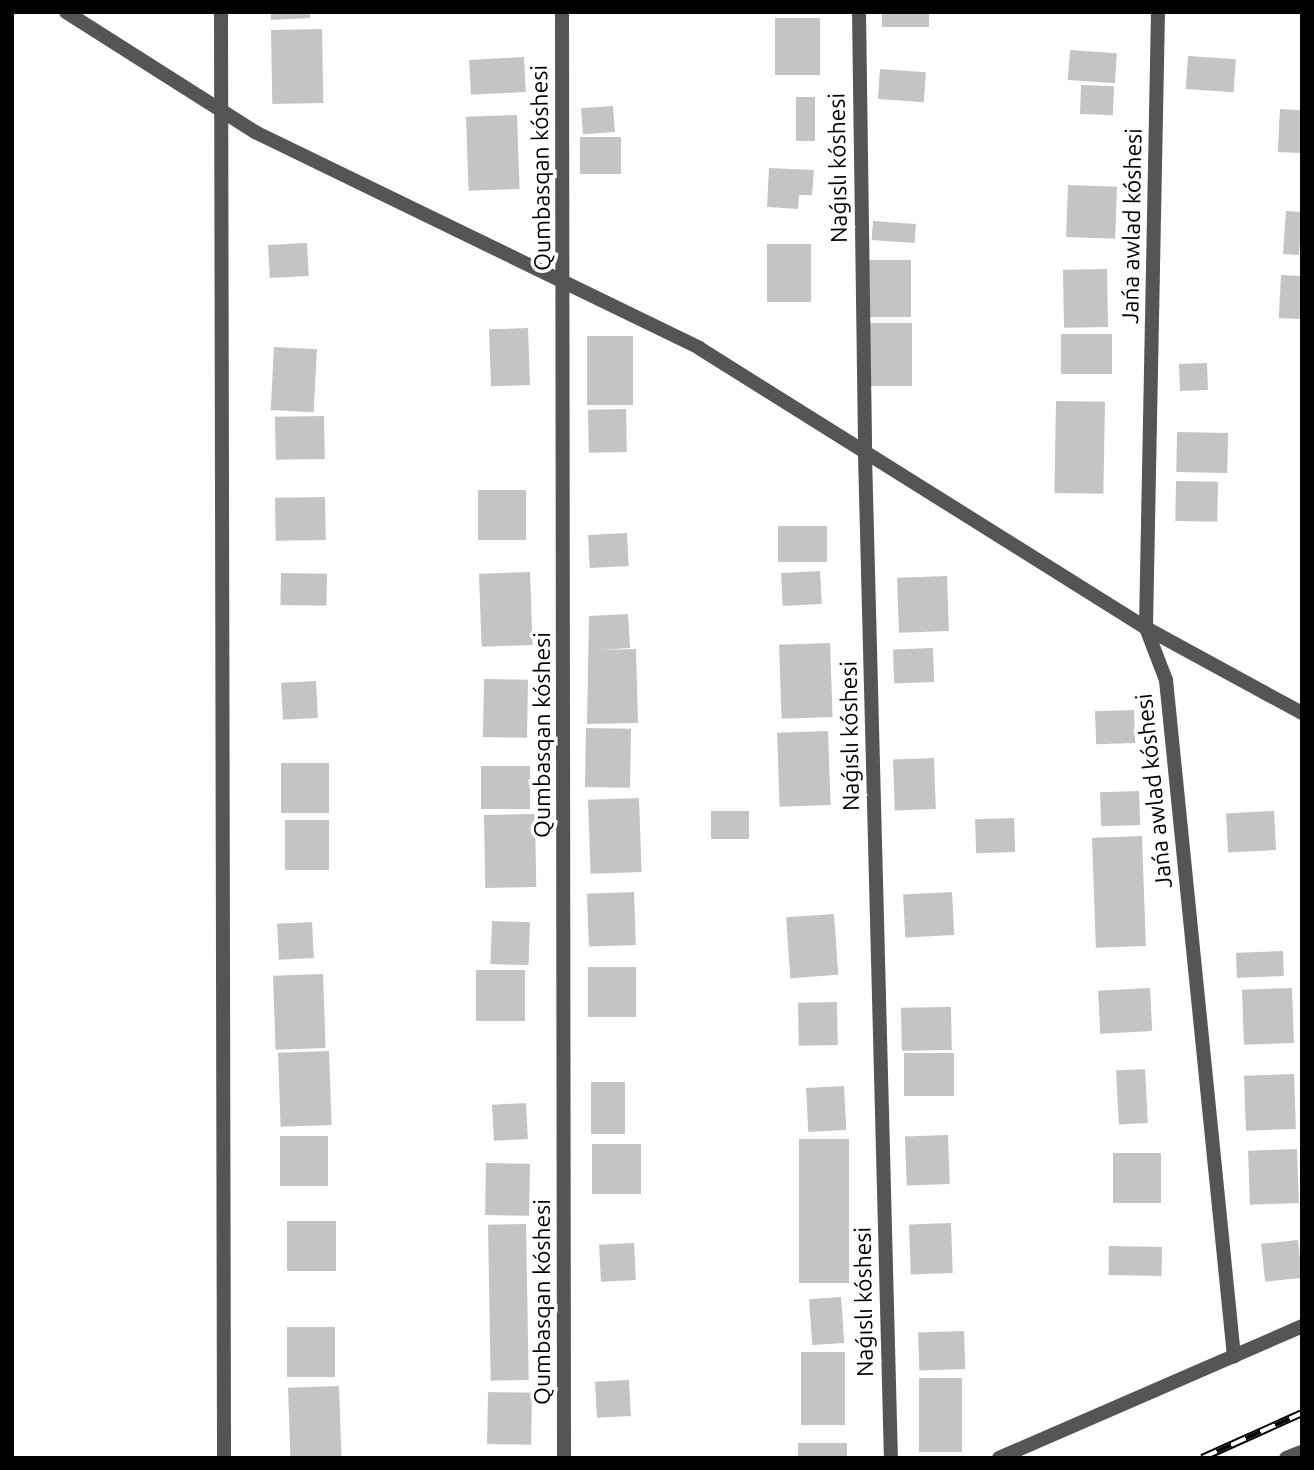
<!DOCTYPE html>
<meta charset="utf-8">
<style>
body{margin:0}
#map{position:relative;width:1314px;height:1470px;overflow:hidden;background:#fff;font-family:Ubuntu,sans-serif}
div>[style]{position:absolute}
.building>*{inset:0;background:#c4c4c4;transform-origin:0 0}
.minor>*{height:14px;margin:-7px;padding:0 7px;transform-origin:7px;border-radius:7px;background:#555}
.rail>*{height:8px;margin-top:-4px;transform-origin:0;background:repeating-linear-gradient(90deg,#fff 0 16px,#000 0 32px);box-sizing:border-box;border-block:2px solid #000}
span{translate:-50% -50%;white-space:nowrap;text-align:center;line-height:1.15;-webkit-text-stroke:7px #fff;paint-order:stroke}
.street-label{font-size:23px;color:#000}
.frame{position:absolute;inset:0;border:14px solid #000;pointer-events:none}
</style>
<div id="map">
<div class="building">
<i style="clip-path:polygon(271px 12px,310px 12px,310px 18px,271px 20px)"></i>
<i style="left:882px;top:12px;width:47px;height:15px"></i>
<i style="left:775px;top:18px;width:45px;height:57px"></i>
<i style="left:322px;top:29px;width:74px;height:51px;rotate:89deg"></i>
<i style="left:1070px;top:50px;width:47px;height:30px;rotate:4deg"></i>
<i style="left:1188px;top:56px;width:48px;height:33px;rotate:4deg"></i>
<i style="left:524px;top:57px;width:35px;height:55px;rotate:87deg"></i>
<i style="left:880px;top:69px;width:46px;height:30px;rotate:4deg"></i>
<i style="left:1081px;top:85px;width:33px;height:29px;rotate:2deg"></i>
<i style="left:796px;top:97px;width:19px;height:44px"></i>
<i style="left:613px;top:106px;width:26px;height:32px;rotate:86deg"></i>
<i style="left:1280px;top:109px;width:22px;height:43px;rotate:3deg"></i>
<i style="left:517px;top:115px;width:74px;height:51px;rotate:88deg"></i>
<i style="left:580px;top:137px;width:41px;height:37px"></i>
<i style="clip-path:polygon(769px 168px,814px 170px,812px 195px,799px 195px,798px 209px,767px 207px)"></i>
<i style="left:1068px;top:185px;width:49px;height:52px;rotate:2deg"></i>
<i style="left:1286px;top:211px;width:16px;height:43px;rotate:4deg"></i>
<i style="left:873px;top:221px;width:43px;height:19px;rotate:4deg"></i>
<i style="left:307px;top:243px;width:33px;height:39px;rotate:87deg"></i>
<i style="left:767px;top:244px;width:44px;height:58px"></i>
<i style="left:867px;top:260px;width:44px;height:57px"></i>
<i style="left:1107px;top:269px;width:58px;height:44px;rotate:89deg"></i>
<i style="left:1281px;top:275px;width:21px;height:43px;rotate:3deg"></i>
<i style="left:868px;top:323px;width:44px;height:63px"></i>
<i style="left:528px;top:328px;width:57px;height:39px;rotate:88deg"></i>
<i style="left:1061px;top:334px;width:51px;height:40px"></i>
<i style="left:587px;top:336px;width:46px;height:69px"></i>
<i style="left:274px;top:347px;width:43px;height:63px;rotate:3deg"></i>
<i style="left:1207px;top:363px;width:27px;height:28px;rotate:88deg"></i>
<i style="left:1056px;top:401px;width:49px;height:92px;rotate:1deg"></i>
<i style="left:626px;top:409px;width:43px;height:38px;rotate:89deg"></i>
<i style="left:324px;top:416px;width:43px;height:49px;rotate:89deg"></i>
<i style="left:1177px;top:432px;width:51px;height:40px;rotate:1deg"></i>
<i style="left:1176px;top:481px;width:42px;height:40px;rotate:1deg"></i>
<i style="left:478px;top:490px;width:48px;height:50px"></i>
<i style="left:325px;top:497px;width:43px;height:50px;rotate:89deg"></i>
<i style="left:827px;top:526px;width:36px;height:49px;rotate:90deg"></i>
<i style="left:627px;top:533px;width:33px;height:39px;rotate:87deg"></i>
<i style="left:820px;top:571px;width:33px;height:39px;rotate:87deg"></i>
<i style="left:530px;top:572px;width:73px;height:51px;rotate:88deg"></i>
<i style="left:281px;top:573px;width:46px;height:32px;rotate:1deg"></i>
<i style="left:947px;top:576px;width:55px;height:50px;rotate:88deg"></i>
<i style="clip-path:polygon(628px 614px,630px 648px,601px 650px,636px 649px,638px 723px,587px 724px,589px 616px)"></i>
<i style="left:830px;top:643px;width:74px;height:51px;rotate:88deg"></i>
<i style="left:933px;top:648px;width:34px;height:40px;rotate:88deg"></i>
<i style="left:484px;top:679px;width:44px;height:58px;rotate:1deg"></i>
<i style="left:316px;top:681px;width:37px;height:35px;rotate:87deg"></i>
<i style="left:1134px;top:710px;width:33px;height:39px;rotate:88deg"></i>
<i style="left:586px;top:728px;width:45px;height:59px;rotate:1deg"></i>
<i style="left:828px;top:731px;width:74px;height:51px;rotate:88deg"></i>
<i style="left:934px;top:758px;width:51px;height:41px;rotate:88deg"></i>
<i style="left:329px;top:763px;width:50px;height:48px;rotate:90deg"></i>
<i style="left:481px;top:766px;width:49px;height:43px"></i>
<i style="left:1139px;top:791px;width:34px;height:39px;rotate:88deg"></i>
<i style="left:639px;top:798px;width:74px;height:51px;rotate:88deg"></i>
<i style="left:711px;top:811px;width:38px;height:28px"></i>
<i style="left:1274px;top:811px;width:39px;height:48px;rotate:87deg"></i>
<i style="left:535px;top:814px;width:73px;height:51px;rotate:89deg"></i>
<i style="left:1014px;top:818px;width:34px;height:39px;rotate:88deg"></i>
<i style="left:285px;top:820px;width:44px;height:50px"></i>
<i style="left:1142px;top:836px;width:110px;height:50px;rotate:88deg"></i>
<i style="left:634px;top:892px;width:53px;height:47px;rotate:88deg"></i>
<i style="left:952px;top:892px;width:43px;height:49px;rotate:87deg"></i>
<i style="left:834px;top:914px;width:61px;height:48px;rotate:86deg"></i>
<i style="left:492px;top:921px;width:38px;height:43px;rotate:2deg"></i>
<i style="left:312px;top:922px;width:36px;height:35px;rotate:87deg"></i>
<i style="left:1283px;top:951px;width:25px;height:47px;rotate:88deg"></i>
<i style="left:588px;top:967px;width:48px;height:50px"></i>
<i style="left:476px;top:970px;width:49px;height:51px"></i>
<i style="left:323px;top:974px;width:74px;height:50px;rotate:88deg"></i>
<i style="left:1150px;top:988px;width:43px;height:52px;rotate:87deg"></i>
<i style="left:1292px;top:988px;width:55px;height:50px;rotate:88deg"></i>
<i style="left:837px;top:1002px;width:43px;height:39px;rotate:89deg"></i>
<i style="left:951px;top:1007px;width:43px;height:50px;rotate:89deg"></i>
<i style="left:329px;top:1051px;width:74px;height:51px;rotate:88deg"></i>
<i style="left:954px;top:1053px;width:43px;height:50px;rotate:90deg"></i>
<i style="left:1145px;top:1069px;width:54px;height:29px;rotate:87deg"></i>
<i style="left:1294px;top:1074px;width:55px;height:50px;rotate:88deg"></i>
<i style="left:591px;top:1082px;width:34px;height:52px"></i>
<i style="left:844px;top:1086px;width:44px;height:38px;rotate:87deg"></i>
<i style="left:526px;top:1103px;width:36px;height:34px;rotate:87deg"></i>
<i style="left:948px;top:1135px;width:49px;height:43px;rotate:88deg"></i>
<i style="left:280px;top:1136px;width:48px;height:50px"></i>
<i style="left:799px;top:1139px;width:50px;height:144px"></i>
<i style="left:592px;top:1144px;width:49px;height:50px"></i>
<i style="left:1297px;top:1149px;width:54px;height:49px;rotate:88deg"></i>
<i style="left:1113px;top:1153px;width:48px;height:50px"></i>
<i style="left:486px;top:1163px;width:44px;height:52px;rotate:1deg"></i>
<i style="left:287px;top:1221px;width:49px;height:50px"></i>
<i style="left:951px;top:1223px;width:50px;height:42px;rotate:88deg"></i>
<i style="left:526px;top:1224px;width:156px;height:38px;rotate:89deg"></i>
<i style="left:1298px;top:1240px;width:38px;height:37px;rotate:84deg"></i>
<i style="left:634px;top:1243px;width:37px;height:35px;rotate:87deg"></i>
<i style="left:1109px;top:1246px;width:53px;height:29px;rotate:1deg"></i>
<i style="left:841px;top:1297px;width:46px;height:32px;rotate:86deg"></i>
<i style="left:287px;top:1327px;width:48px;height:50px"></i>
<i style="left:964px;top:1331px;width:38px;height:46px;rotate:88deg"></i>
<i style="left:801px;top:1352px;width:44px;height:73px"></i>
<i style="left:919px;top:1378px;width:43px;height:74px"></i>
<i style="left:629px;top:1380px;width:36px;height:34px;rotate:87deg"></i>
<i style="left:339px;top:1386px;width:72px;height:51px;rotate:88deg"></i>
<i style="left:488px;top:1392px;width:44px;height:52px;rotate:1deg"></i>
<i style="left:798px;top:1443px;width:49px;height:15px"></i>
</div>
<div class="minor">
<i style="left:66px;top:12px;width:224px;rotate:32.4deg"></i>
<i style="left:255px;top:132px;width:494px;rotate:25.9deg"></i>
<i style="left:699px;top:348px;width:527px;rotate:32.06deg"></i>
<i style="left:1146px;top:628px;width:178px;rotate:28.6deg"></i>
<i style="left:221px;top:12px;width:1446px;rotate:89.88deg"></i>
<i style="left:562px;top:12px;width:1446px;rotate:89.92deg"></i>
<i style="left:859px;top:12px;width:443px;rotate:89.2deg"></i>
<i style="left:865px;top:455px;width:1003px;rotate:88.52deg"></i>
<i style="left:1158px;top:12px;width:616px;rotate:91.12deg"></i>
<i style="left:1146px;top:628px;width:56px;rotate:69deg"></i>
<i style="left:1166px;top:680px;width:680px;rotate:84.26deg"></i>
<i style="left:999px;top:1458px;width:331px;rotate:-23.5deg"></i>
<i style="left:1286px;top:1458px;width:17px;rotate:-21deg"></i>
</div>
<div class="rail">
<i style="left:1202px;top:1458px;width:110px;rotate:-24.2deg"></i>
</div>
<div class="street-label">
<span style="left:541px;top:168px;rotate:-91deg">Qumbasqan kóshesi</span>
<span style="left:838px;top:168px;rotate:-91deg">Naǵıslı kóshesi</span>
<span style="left:1132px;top:226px;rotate:-89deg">Jańa awlad kóshesi</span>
<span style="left:542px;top:735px;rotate:-90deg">Qumbasqan kóshesi</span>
<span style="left:850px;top:736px;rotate:-91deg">Naǵıslı kóshesi</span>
<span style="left:1154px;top:791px;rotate:-96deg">Jańa awlad kóshesi</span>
<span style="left:542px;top:1302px;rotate:-90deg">Qumbasqan kóshesi</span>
<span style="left:864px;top:1302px;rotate:-91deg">Naǵıslı kóshesi</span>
</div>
<div class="frame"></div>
</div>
